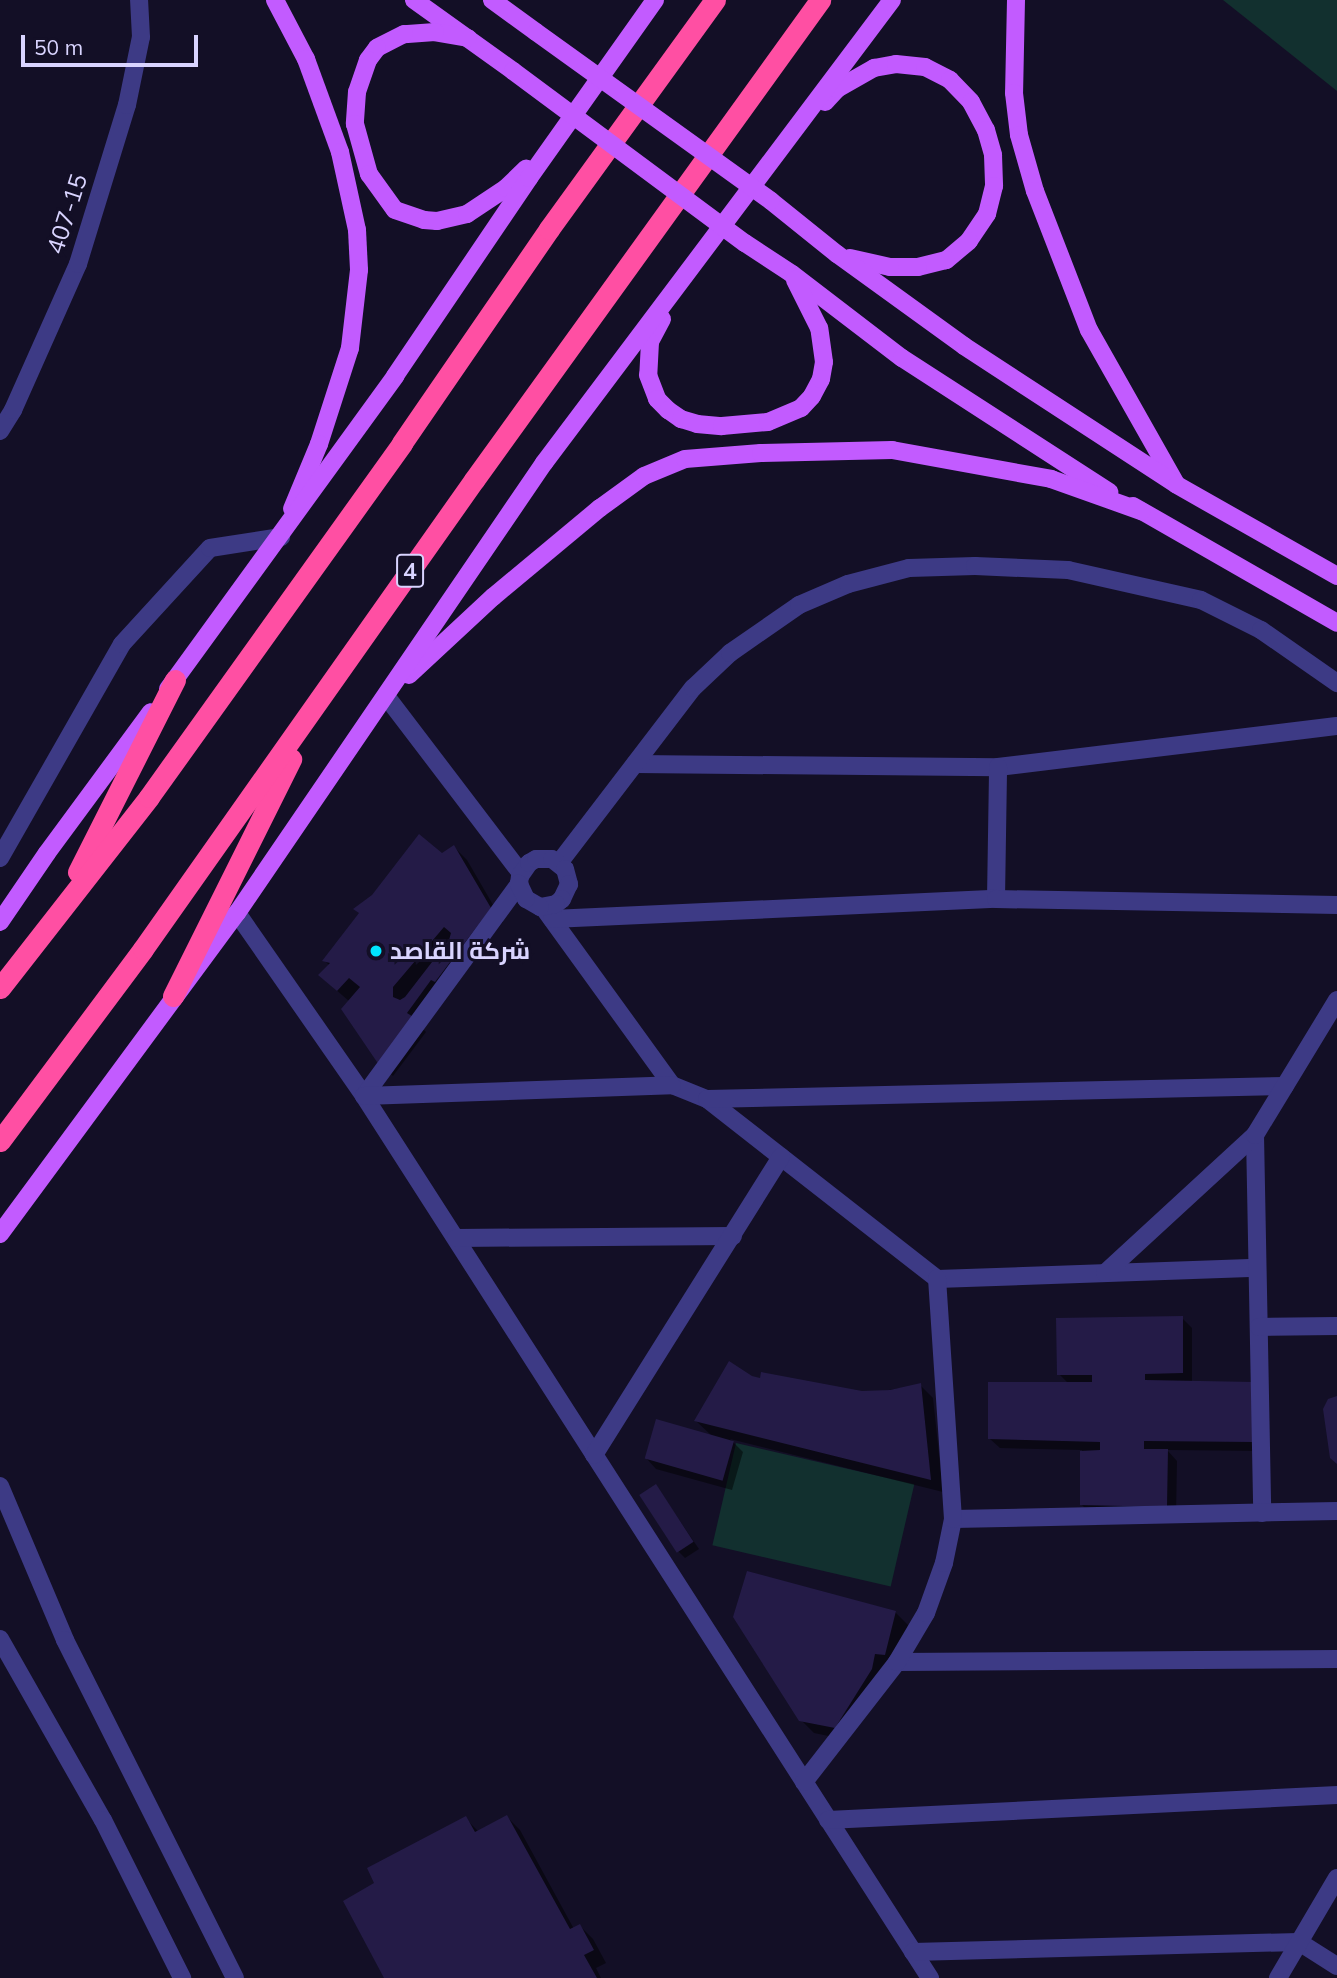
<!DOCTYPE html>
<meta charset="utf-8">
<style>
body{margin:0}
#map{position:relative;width:1337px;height:1978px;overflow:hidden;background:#130f26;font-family:Mulish,Cairo,sans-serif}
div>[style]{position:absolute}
.green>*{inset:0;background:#12302f;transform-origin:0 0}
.shadow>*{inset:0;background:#0007}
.building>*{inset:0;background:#241b47;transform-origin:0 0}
.minor>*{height:18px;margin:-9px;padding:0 9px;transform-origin:9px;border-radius:9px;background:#3d3a85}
.major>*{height:18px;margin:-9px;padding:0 9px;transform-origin:9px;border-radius:9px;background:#c25bff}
.highway>*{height:21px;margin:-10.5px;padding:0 10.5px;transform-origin:10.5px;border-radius:10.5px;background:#ff4fa3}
.major-bridge>*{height:18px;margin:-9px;padding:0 9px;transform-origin:9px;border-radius:9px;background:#c25bff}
.dots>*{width:19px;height:19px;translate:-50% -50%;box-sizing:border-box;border:4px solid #130f26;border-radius:50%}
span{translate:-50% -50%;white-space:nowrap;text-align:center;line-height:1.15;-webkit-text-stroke:6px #130f26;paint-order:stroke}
.shield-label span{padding:2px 5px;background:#130f26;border:2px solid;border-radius:5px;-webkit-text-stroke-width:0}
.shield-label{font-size:23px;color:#d9d4ff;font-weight:700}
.street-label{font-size:24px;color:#d9d4ff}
.poi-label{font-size:24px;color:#d9d4ff;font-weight:700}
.left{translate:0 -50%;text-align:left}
.scale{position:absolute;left:21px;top:35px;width:177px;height:32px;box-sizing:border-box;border:4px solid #d9d4ff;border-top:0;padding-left:9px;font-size:21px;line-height:24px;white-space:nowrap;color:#d9d4ff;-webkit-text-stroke:5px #130f26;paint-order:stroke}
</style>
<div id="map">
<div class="green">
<i style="clip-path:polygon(1223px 0,1337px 0,1337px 91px)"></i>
<i style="left:736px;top:1443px;width:183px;height:105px;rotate:13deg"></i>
</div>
<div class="shadow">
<i style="clip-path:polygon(454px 847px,467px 860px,503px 922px,420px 1026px,426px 1032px,393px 1076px,380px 1064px,350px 1002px,334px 988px,330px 966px,325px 961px)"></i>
<i style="clip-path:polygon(1182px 1318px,1192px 1328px,1192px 1383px,1262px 1451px,1167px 1450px,1177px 1461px,1176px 1516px,1091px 1514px,1082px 1505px,1082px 1450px,1000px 1448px,990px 1439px,1069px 1384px,1059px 1374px)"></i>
<i style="clip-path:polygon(751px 1378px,870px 1393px,920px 1385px,933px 1398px,943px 1492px,730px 1439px,743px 1452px,732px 1490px,656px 1469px,647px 1459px,712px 1436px,696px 1421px)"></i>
<i style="clip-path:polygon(656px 1486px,699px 1549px,685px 1558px,678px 1551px)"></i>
<i style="clip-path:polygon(895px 1612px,908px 1625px,898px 1667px,884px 1683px,848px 1740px,814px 1733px,801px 1720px)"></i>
<i style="clip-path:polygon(507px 1817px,520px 1830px,574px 1929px,580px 1926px,593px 1939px,606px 1963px,596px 1968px,601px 1978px,386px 1978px,376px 1884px,465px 1818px,479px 1832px)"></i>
</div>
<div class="building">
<i style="clip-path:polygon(evenodd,419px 834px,442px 853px,454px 845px,491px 908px,435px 982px,431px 980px,407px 1013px,415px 1018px,379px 1065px,341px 1009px,360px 987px,349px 978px,337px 991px,318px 975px,330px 963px,322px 961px,359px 913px,353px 909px,372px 895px,419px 834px,444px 927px,451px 933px,449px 940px,405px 997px,400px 1000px,393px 997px,393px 987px,444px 927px)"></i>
<i style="clip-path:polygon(1183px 1316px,1183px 1373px,1145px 1374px,1145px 1380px,1254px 1382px,1253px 1442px,1144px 1441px,1144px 1449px,1168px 1449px,1167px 1507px,1080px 1505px,1080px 1451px,1100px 1450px,1100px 1442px,988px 1439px,988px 1382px,1092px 1382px,1092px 1375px,1057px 1375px,1056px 1318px)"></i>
<i style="clip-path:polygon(729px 1361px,752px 1376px,760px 1378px,761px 1372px,862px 1391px,890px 1390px,921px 1383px,931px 1480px,694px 1421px)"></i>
<i style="clip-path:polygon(1337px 1396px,1337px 1464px,1330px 1458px,1323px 1409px,1328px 1399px)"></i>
<i style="left:656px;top:1419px;width:81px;height:41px;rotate:16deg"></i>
<i style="left:656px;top:1484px;width:69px;height:20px;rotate:57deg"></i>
<i style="clip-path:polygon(747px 1571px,896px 1611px,885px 1655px,875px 1654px,872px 1669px,835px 1728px,799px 1721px,733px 1617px)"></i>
<i style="clip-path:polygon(507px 1815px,570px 1929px,580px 1924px,594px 1950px,584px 1955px,597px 1978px,384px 1978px,343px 1901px,374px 1883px,367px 1868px,466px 1816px,475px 1832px)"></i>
</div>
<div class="minor">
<i style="left:0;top:431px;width:25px;rotate:-58deg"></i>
<i style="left:13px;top:410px;width:160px;rotate:-66deg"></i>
<i style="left:78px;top:264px;width:166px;rotate:-72.9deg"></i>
<i style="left:127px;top:105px;width:69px;rotate:-78.4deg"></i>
<i style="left:141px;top:37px;width:37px;rotate:-93deg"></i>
<i style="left:386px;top:696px;width:223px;rotate:52.7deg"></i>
<i style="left:635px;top:764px;width:363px;rotate:0.5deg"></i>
<i style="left:998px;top:767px;width:341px;rotate:-6.9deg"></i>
<i style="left:0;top:858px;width:246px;rotate:-60.3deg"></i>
<i style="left:122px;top:644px;width:130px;rotate:-47.5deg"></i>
<i style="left:210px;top:548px;width:72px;rotate:-8.8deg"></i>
<i style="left:559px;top:863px;width:220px;rotate:-52.6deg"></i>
<i style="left:693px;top:688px;width:51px;rotate:-43.4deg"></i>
<i style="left:730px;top:653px;width:84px;rotate:-34.8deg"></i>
<i style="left:799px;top:605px;width:53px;rotate:-23.2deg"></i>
<i style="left:848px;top:584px;width:63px;rotate:-14.7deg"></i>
<i style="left:909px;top:568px;width:66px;rotate:-1.7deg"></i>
<i style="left:975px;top:566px;width:93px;rotate:2.5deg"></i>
<i style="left:1068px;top:570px;width:136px;rotate:12.7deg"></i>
<i style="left:1201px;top:600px;width:67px;rotate:26.6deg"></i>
<i style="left:1261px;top:630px;width:93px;rotate:34.9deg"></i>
<i style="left:996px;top:899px;width:132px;rotate:-89.1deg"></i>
<i style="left:543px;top:907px;width:220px;rotate:54.1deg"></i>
<i style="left:672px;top:1085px;width:38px;rotate:22deg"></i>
<i style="left:707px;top:1099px;width:292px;rotate:38deg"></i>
<i style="left:937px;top:1279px;width:320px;rotate:-2deg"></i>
<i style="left:237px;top:913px;width:223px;rotate:55.2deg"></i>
<i style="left:364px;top:1096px;width:1048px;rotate:57.31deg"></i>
<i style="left:552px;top:919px;width:444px;rotate:-2.6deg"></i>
<i style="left:996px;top:899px;width:341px;rotate:1deg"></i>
<i style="left:364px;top:1096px;width:263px;rotate:-53.8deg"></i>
<i style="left:519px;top:884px;width:8px;rotate:-83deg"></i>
<i style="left:520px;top:876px;width:16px;rotate:-55deg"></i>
<i style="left:529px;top:863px;width:8px;rotate:-30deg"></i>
<i style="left:536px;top:859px;width:16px"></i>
<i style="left:552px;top:859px;width:16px;rotate:38deg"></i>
<i style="left:565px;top:869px;width:16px;rotate:75deg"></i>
<i style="left:569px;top:884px;width:17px;rotate:115deg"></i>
<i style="left:562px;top:899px;width:8px;rotate:140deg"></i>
<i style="left:556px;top:904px;width:16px;rotate:169deg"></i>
<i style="left:540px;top:907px;width:16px;rotate:-150deg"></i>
<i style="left:526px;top:899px;width:17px;rotate:-115deg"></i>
<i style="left:364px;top:1096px;width:308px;rotate:-2deg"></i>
<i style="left:707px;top:1099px;width:578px;rotate:-1.29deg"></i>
<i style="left:1255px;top:1135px;width:378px;rotate:88.9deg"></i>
<i style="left:456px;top:1238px;width:277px;rotate:-0.4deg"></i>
<i style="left:1105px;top:1273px;width:204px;rotate:-42.6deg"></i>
<i style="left:1255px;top:1135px;width:158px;rotate:-58.7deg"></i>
<i style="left:1259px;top:1327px;width:78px;rotate:-0.7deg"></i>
<i style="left:594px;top:1455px;width:352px;rotate:-57.9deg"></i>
<i style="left:0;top:1486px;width:167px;rotate:67.1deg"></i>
<i style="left:65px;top:1640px;width:378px;rotate:63.3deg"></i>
<i style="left:953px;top:1519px;width:384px;rotate:-1.2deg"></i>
<i style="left:0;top:1639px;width:208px;rotate:60.4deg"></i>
<i style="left:103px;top:1820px;width:177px;rotate:63.4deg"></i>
<i style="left:897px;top:1662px;width:440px;rotate:-0.4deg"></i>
<i style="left:804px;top:1782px;width:152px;rotate:-52.2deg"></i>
<i style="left:897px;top:1662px;width:57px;rotate:-59.4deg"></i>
<i style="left:926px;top:1613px;width:53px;rotate:-70.2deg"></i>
<i style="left:944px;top:1563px;width:45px;rotate:-78.4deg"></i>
<i style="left:953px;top:1519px;width:241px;rotate:-93.8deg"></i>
<i style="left:828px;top:1820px;width:510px;rotate:-2.81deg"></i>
<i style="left:913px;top:1952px;width:386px;rotate:-1.5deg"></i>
<i style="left:1299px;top:1942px;width:45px;rotate:32.3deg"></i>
<i style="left:1278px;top:1978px;width:116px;rotate:-59.5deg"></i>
</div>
<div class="major">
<i style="left:275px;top:0;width:67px;rotate:62.3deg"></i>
<i style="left:306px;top:59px;width:99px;rotate:69.9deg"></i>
<i style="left:340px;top:152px;width:80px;rotate:77.7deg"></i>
<i style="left:357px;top:230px;width:40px;rotate:87.1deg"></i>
<i style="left:359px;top:270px;width:79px;rotate:96.6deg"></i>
<i style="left:350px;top:348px;width:101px;rotate:107.9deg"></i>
<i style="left:319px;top:444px;width:70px;rotate:112.6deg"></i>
<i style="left:414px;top:0;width:122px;rotate:35.6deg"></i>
<i style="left:492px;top:0;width:54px;rotate:36deg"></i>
<i style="left:1016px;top:0;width:93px;rotate:91.2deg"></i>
<i style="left:1014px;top:93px;width:42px;rotate:83.2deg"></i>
<i style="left:1019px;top:135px;width:58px;rotate:74.1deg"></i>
<i style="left:1035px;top:191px;width:149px;rotate:68.8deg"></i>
<i style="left:1089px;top:330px;width:175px;rotate:60.5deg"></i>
<i style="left:468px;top:38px;width:34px;rotate:-170deg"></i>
<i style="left:435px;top:32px;width:31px;rotate:176deg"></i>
<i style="left:404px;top:34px;width:30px;rotate:153deg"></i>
<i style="left:377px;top:48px;width:15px;rotate:127deg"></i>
<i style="left:368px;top:60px;width:34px;rotate:109deg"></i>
<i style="left:357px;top:92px;width:32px;rotate:94deg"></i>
<i style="left:355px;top:124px;width:52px;rotate:74.4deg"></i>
<i style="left:369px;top:174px;width:44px;rotate:54.2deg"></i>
<i style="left:395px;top:210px;width:31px;rotate:19deg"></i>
<i style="left:424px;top:220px;width:13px;rotate:4deg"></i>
<i style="left:437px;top:221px;width:31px;rotate:-13deg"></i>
<i style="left:467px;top:214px;width:47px;rotate:-33.7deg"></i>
<i style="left:506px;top:188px;width:28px;rotate:-44deg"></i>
<i style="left:825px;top:102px;width:18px;rotate:-47deg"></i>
<i style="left:837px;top:89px;width:43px;rotate:-29.6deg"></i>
<i style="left:874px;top:68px;width:22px;rotate:-10deg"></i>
<i style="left:896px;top:64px;width:29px;rotate:6deg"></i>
<i style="left:925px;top:67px;width:28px;rotate:27deg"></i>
<i style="left:950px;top:80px;width:30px;rotate:46deg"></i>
<i style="left:971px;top:102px;width:32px;rotate:62deg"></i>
<i style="left:986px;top:130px;width:26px;rotate:74deg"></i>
<i style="left:993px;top:155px;width:31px;rotate:88deg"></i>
<i style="left:994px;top:186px;width:29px;rotate:104deg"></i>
<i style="left:987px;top:214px;width:32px;rotate:124deg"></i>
<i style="left:969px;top:241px;width:30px;rotate:140deg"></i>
<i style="left:946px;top:260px;width:29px;rotate:166deg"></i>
<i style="left:918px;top:267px;width:28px;rotate:180deg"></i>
<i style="left:890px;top:267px;width:41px;rotate:-167.3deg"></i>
<i style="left:771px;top:201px;width:85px;rotate:38.8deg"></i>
<i style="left:837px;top:254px;width:157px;rotate:35.9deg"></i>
<i style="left:964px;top:346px;width:254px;rotate:33.1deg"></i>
<i style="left:1177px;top:485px;width:184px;rotate:29.6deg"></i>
<i style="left:745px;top:243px;width:56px;rotate:33.4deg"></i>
<i style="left:792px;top:274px;width:138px;rotate:37.4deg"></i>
<i style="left:902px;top:358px;width:247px;rotate:32.9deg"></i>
<i style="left:662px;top:319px;width:26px;rotate:118deg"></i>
<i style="left:650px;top:342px;width:33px;rotate:93deg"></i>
<i style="left:648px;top:375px;width:26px;rotate:69deg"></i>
<i style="left:657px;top:399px;width:16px;rotate:45deg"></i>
<i style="left:668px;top:410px;width:16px;rotate:35deg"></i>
<i style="left:681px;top:419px;width:17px;rotate:17deg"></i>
<i style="left:697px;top:424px;width:25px;rotate:5deg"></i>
<i style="left:722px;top:426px;width:46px;rotate:-5deg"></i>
<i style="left:768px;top:422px;width:36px;rotate:-23deg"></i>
<i style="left:801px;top:408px;width:16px;rotate:-47deg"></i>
<i style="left:812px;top:396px;width:19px;rotate:-62deg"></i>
<i style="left:821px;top:379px;width:17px;rotate:-80deg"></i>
<i style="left:824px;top:362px;width:34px;rotate:-98deg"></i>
<i style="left:819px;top:328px;width:54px;rotate:-116.6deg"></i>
<i style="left:1133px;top:506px;width:235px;rotate:29.8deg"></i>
<i style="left:409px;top:675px;width:115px;rotate:-42.9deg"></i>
<i style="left:493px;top:597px;width:139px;rotate:-39.8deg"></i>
<i style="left:600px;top:508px;width:54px;rotate:-36deg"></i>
<i style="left:644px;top:476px;width:44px;rotate:-22.5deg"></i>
<i style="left:685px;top:459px;width:76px;rotate:-4.5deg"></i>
<i style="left:761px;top:453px;width:131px;rotate:-1.3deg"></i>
<i style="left:892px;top:450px;width:162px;rotate:10.3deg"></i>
<i style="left:1051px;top:479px;width:96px;rotate:19.6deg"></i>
<i style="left:168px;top:689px;width:387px;rotate:-54deg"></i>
<i style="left:395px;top:376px;width:239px;rotate:-55.9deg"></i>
<i style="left:529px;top:178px;width:218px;rotate:-54.7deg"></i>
<i style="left:0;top:922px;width:83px;rotate:-55.7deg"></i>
<i style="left:47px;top:853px;width:175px;rotate:-53.6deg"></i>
<i style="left:0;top:1234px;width:399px;rotate:-53.6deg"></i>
<i style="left:237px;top:913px;width:545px;rotate:-55.7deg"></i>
<i style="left:544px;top:463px;width:579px;rotate:-53.07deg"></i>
</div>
<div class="highway">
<i style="left:78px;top:872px;width:215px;rotate:-63.2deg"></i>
<i style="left:0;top:988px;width:242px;rotate:-52deg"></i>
<i style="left:149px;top:797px;width:435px;rotate:-54.4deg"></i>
<i style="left:402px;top:443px;width:260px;rotate:-55.5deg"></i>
<i style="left:549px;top:229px;width:283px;rotate:-54.1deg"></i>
<i style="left:173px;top:996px;width:265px;rotate:-63.5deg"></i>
<i style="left:0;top:1141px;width:239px;rotate:-53.3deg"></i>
<i style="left:143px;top:949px;width:574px;rotate:-54.79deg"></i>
<i style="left:474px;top:480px;width:592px;rotate:-54.21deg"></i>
</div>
<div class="major-bridge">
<i style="left:536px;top:32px;width:289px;rotate:35.7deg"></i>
<i style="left:513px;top:71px;width:289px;rotate:36.6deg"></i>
</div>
<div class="dots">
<i style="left:376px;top:951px;background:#00e5ff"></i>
</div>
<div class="shield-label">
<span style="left:410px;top:571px">4</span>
</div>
<div class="street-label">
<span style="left:67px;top:214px;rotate:-72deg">407-15</span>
</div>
<div class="poi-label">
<span class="left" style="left:390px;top:951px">شركة القاصد</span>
</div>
<div class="scale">50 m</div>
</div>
